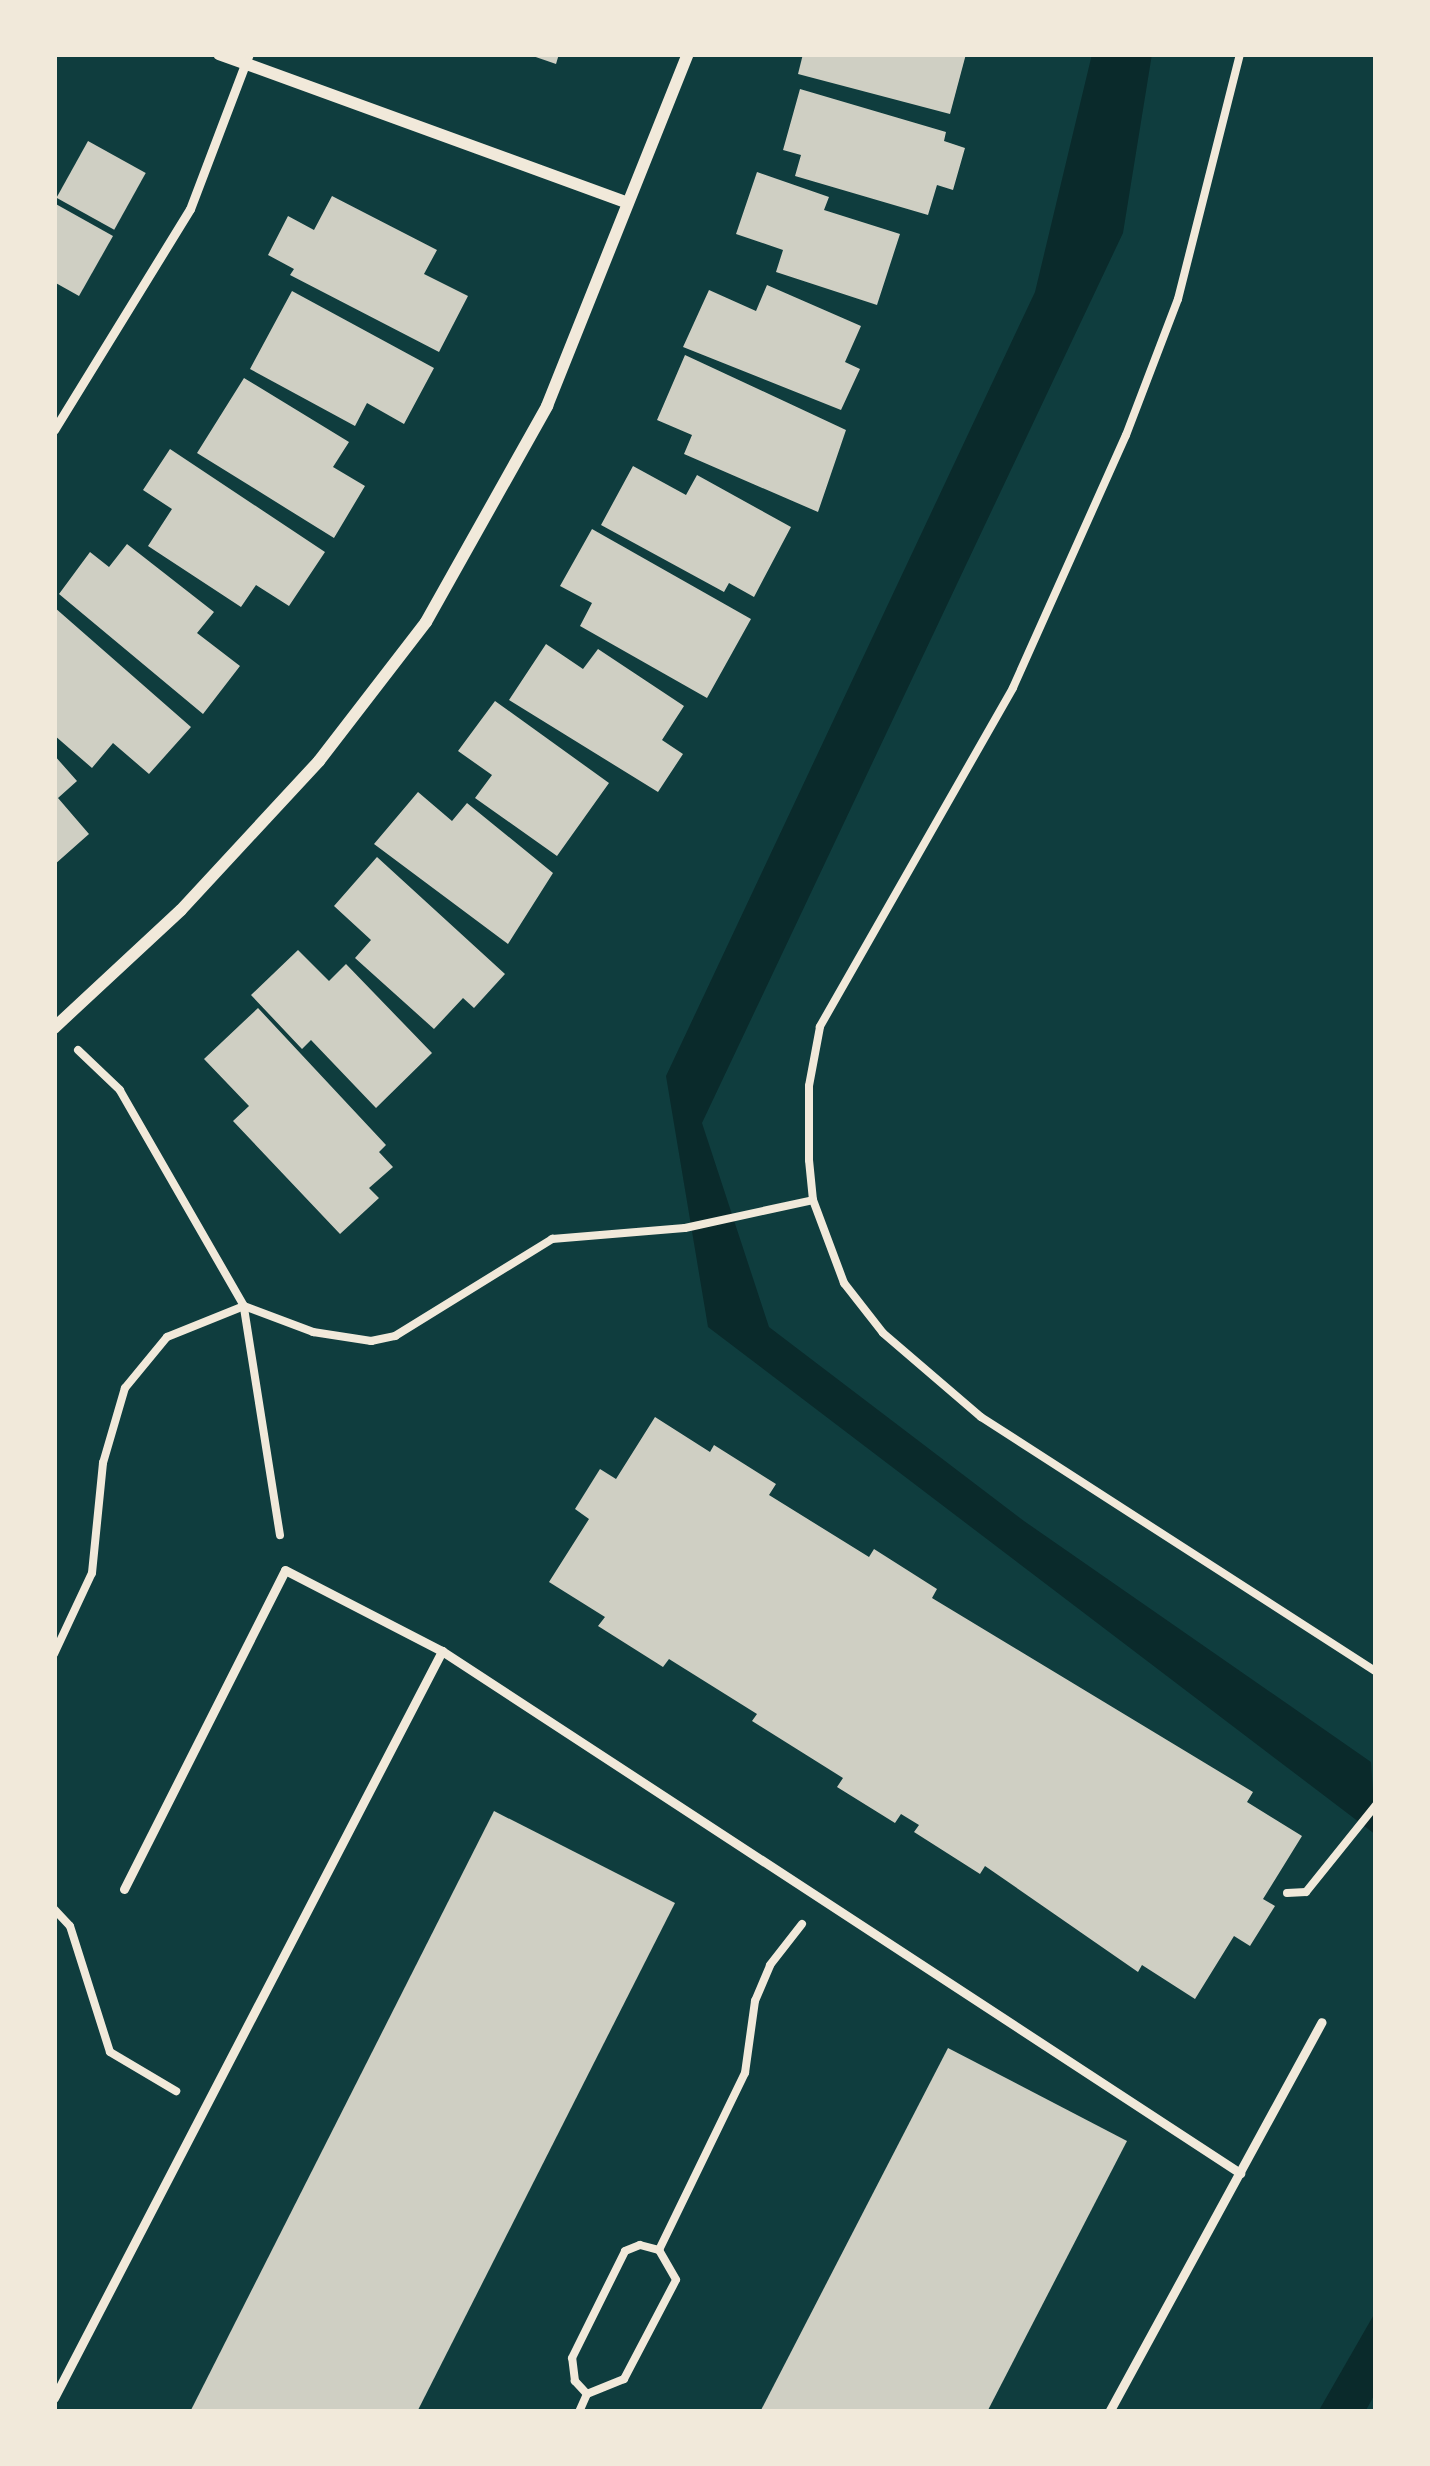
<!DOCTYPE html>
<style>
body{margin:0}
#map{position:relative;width:1430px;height:2466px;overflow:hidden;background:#0f3d3e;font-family:Rubik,sans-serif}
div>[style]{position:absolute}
.water>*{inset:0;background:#0a2a2b}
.building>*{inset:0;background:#cfcfc3;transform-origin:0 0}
.path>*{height:8px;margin:-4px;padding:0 4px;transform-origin:4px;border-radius:4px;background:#f1e9da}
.service>*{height:9px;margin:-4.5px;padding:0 4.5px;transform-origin:4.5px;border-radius:4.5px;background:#f1e9da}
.minor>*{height:12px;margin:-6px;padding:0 6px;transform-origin:6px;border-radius:6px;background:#f1e9da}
span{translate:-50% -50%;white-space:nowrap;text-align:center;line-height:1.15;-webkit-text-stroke:12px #f1e9da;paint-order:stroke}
.frame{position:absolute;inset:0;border:57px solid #f1e9da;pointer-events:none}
</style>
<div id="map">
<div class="water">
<i style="clip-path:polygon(1092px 54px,1152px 54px,1123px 233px,702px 1123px,769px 1327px,1024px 1521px,1371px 1762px,1376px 1835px,708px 1327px,666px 1076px,1035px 292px)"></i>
<i style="clip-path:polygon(1376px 2311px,1376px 2392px,1365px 2412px,1318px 2412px)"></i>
</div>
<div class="building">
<i style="clip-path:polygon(527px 54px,559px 54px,556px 64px)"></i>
<i style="clip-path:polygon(803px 54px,966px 54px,950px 114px,798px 74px)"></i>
<i style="clip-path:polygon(800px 89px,946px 132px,944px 141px,965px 148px,953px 190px,937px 185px,928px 215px,795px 176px,801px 155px,783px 150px)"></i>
<i style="left:88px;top:141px;width:66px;height:65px;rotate:29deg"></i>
<i style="clip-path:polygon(757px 172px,829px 197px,824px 210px,900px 234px,877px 305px,776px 272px,783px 250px,736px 234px)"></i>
<i style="clip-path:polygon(332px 196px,437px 250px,424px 274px,468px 296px,439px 352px,290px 275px,294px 269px,268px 255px,288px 216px,314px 230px)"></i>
<i style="clip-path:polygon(54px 203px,113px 236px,79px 296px,54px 282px)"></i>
<i style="clip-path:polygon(767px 285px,861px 326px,845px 362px,860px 369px,841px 410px,683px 347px,709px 290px,756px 311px)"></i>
<i style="clip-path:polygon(292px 291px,434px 368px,404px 424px,367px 403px,355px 426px,250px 369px)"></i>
<i style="clip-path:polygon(685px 355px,846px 430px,818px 512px,684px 454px,692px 435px,657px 420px)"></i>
<i style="clip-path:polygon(244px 378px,349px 442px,333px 467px,365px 486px,334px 538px,197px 453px)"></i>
<i style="clip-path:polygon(170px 449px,325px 552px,289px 606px,256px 585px,241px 607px,148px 546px,172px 509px,143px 490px)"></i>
<i style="clip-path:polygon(633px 466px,686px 495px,697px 475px,791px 527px,754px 597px,729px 583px,724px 592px,601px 525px)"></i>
<i style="clip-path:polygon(592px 529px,751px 619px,707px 698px,580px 626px,592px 603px,560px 586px)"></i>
<i style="clip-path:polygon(127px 544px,214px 612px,197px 633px,240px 666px,203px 714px,59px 594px,90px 552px,109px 567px)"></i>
<i style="clip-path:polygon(54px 607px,191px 727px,149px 774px,113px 743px,92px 768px,54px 735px)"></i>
<i style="clip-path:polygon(546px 644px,583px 669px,598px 649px,684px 706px,662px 740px,683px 754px,658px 792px,509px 700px)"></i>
<i style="clip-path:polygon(495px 701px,609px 783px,557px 856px,475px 798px,492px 775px,458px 751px)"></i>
<i style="clip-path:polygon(54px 755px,77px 781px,58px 798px,89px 834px,54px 865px)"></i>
<i style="clip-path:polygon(418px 792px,452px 821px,467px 803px,553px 873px,508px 944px,374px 844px)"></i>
<i style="clip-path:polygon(377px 857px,505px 974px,474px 1008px,463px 998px,434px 1029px,355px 958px,371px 940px,334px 906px)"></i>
<i style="clip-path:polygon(298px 950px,329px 981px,346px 964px,432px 1053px,376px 1108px,311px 1040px,302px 1049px,251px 995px)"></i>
<i style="clip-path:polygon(258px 1008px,386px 1145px,379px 1152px,393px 1167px,369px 1188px,379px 1198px,340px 1234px,233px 1121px,249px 1106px,204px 1059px)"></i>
<i style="clip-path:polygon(655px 1417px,710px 1452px,714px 1445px,776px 1484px,769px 1495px,869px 1557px,874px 1549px,937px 1589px,932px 1598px,1253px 1792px,1247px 1802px,1302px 1836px,1263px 1899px,1275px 1906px,1250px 1946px,1234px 1936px,1195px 1999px,1142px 1965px,1138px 1972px,985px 1866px,980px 1874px,914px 1832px,919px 1825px,901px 1814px,895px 1823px,837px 1787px,843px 1778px,752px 1721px,757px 1714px,669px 1659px,663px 1667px,598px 1626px,605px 1617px,549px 1582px,589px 1519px,575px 1509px,600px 1469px,616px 1479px)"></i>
<i style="clip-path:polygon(494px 1811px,675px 1903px,417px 2412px,190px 2412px)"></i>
<i style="clip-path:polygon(948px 2048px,1127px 2141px,987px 2412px,760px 2412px)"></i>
</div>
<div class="path">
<i style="left:1240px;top:54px;width:253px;rotate:104.2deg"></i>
<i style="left:1178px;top:299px;width:146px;rotate:110.9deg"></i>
<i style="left:1126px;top:435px;width:277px;rotate:114.1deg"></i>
<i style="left:1013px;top:688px;width:390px;rotate:119.7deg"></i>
<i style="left:820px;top:1027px;width:60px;rotate:100.6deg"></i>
<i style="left:809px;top:1086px;width:74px;rotate:90deg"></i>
<i style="left:809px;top:1160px;width:40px;rotate:84.3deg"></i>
<i style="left:813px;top:1200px;width:89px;rotate:69.5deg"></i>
<i style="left:844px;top:1283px;width:63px;rotate:52deg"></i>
<i style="left:883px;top:1333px;width:129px;rotate:40.6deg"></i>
<i style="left:981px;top:1417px;width:470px;rotate:32.8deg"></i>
<i style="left:244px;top:1306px;width:74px;rotate:20.6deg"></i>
<i style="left:313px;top:1332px;width:59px;rotate:8.8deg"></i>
<i style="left:371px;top:1341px;width:25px;rotate:-12deg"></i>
<i style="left:395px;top:1336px;width:185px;rotate:-31.7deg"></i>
<i style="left:552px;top:1239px;width:133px;rotate:-4.7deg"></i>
<i style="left:685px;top:1228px;width:131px;rotate:-12.3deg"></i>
<i style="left:244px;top:1308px;width:230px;rotate:81deg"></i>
<i style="left:54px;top:1654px;width:89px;rotate:-64.9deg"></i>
<i style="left:92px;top:1573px;width:111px;rotate:-84.3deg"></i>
<i style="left:103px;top:1463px;width:78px;rotate:-73.7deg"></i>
<i style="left:125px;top:1388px;width:66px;rotate:-50.5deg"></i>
<i style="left:167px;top:1337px;width:83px;rotate:-21.9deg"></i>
<i style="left:244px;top:1306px;width:249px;rotate:-119.9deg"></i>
<i style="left:120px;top:1090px;width:58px;rotate:-136.4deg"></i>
<i style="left:1287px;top:1893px;width:19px;rotate:-3deg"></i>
<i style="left:1306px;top:1892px;width:112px;rotate:-51.2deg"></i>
<i style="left:54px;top:1909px;width:23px;rotate:47deg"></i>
<i style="left:70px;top:1926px;width:132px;rotate:72.4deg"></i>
<i style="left:110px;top:2052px;width:77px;rotate:30.6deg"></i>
<i style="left:640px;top:2245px;width:20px;rotate:15deg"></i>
<i style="left:659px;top:2250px;width:34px;rotate:60deg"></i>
<i style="left:676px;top:2280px;width:112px;rotate:117.7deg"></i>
<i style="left:624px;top:2379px;width:40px;rotate:158deg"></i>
<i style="left:587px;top:2394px;width:18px;rotate:-133deg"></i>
<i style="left:575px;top:2381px;width:23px;rotate:-97deg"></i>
<i style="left:572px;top:2358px;width:119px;rotate:-63.6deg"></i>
<i style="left:625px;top:2251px;width:16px;rotate:-22deg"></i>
<i style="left:659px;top:2250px;width:197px;rotate:-64.1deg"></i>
<i style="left:745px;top:2073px;width:73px;rotate:-82.1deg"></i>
<i style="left:755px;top:2001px;width:39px;rotate:-67deg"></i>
<i style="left:770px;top:1965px;width:52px;rotate:-52deg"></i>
<i style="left:579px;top:2412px;width:20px;rotate:-66deg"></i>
</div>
<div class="service">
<i style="left:54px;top:430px;width:259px;rotate:-58.4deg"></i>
<i style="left:190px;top:209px;width:166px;rotate:-69.2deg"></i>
<i style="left:124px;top:1889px;width:357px;rotate:-63.2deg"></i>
<i style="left:285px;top:1570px;width:177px;rotate:27.3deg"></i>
<i style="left:54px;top:2398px;width:842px;rotate:-62.55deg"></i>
<i style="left:442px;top:1651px;width:954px;rotate:33.19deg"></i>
<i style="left:1109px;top:2412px;width:444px;rotate:-61.4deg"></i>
</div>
<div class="minor">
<i style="left:219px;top:54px;width:435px;rotate:20deg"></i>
<i style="left:54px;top:1028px;width:173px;rotate:-42.9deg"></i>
<i style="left:181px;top:910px;width:203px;rotate:-47.2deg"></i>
<i style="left:319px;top:761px;width:175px;rotate:-52.4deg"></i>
<i style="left:426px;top:622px;width:248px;rotate:-60.7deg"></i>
<i style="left:547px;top:406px;width:379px;rotate:-68.2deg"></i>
</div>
<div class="frame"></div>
</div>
